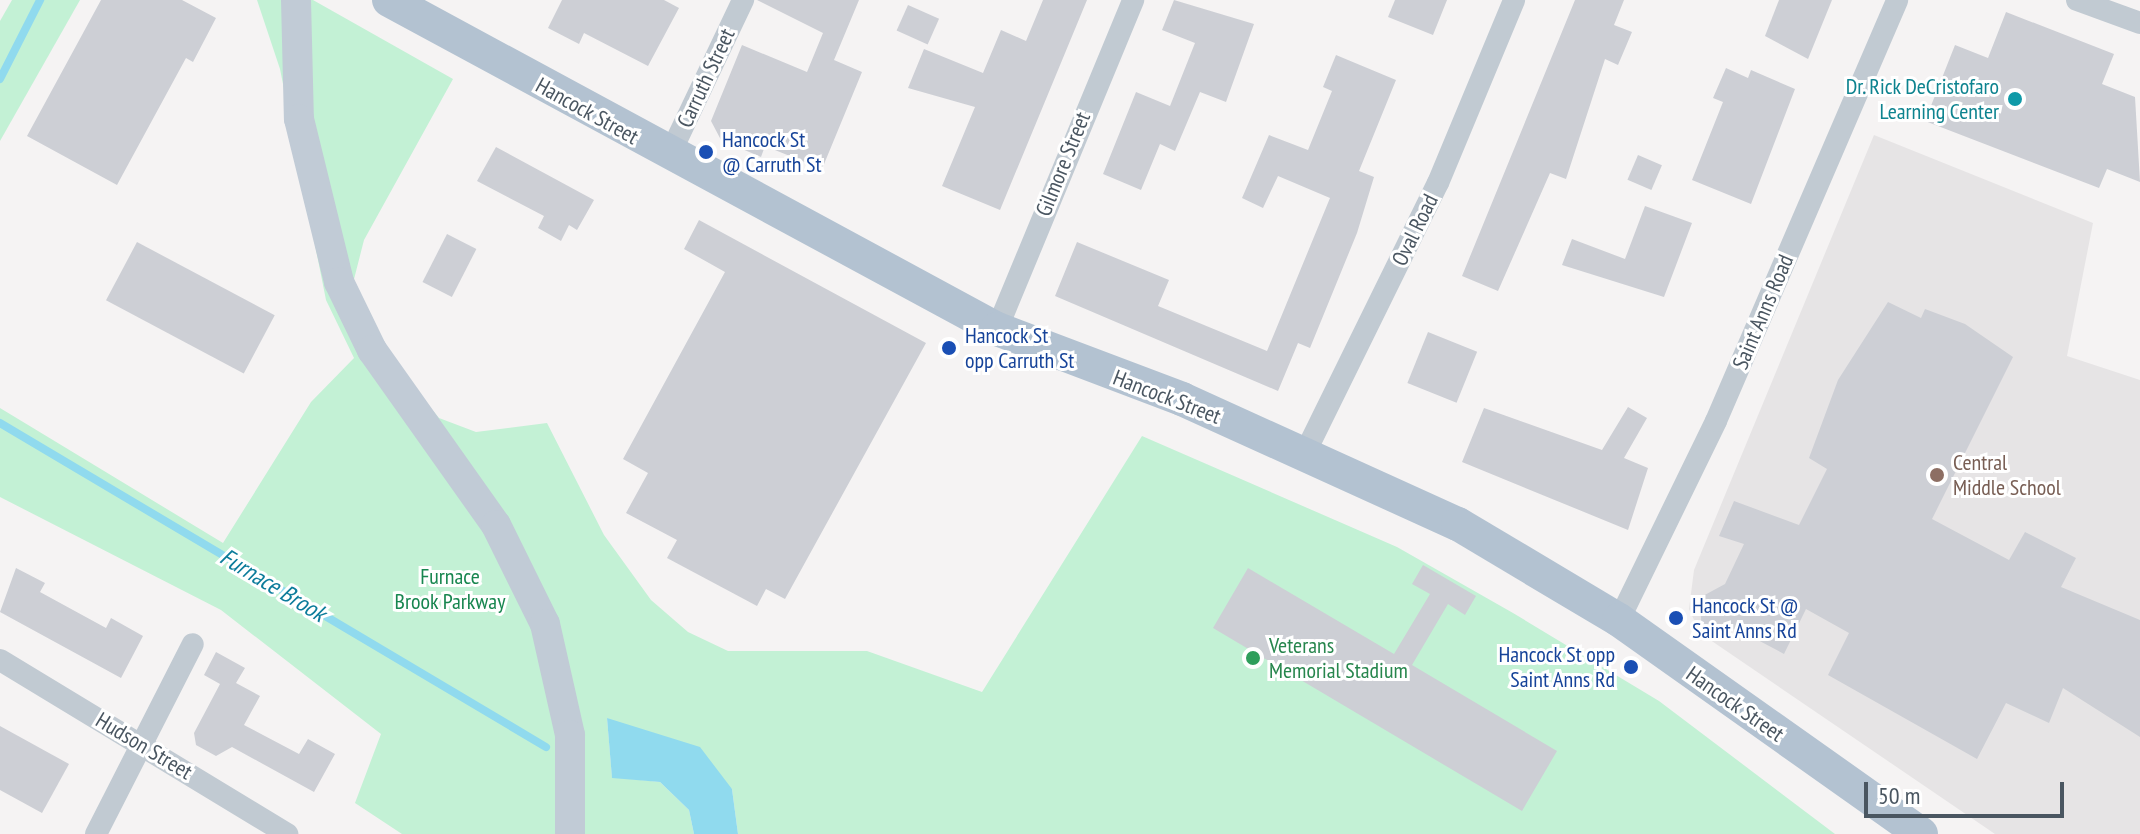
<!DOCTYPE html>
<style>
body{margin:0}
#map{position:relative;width:2140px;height:834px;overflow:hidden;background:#f5f3f3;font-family:"PT Sans Narrow",sans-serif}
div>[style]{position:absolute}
.education>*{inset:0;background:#e6e4e5}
.green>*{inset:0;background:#c3f1d5}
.water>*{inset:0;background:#90daee}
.stream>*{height:8px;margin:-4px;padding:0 4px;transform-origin:4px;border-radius:4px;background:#90daee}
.building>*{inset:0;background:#cdcfd5;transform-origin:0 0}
.street>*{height:22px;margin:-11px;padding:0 11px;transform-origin:11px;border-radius:11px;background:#c1cad2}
.secondary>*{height:30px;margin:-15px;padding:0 15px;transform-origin:15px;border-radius:15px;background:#c1cbd6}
.primary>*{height:34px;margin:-17px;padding:0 17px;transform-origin:17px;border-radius:17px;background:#b3c2d1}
.dots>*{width:22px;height:22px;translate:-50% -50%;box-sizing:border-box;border:4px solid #fff;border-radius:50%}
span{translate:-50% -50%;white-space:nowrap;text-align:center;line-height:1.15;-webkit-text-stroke:6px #fff;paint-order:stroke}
.street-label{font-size:22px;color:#4a5661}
.culture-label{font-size:22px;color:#0d838f}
.right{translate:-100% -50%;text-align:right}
.transit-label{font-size:22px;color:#164399}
.left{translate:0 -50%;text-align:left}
.education-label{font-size:22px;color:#785e54}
.park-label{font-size:22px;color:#17864f}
.leisure-label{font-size:22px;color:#27864d}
.water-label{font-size:24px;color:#0c7c9b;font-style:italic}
.scale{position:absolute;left:1864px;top:782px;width:200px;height:36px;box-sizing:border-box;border:4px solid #4a5661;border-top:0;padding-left:10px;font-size:24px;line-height:28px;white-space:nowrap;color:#4a5661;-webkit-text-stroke:6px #fff;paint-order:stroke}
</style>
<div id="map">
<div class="education">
<i style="clip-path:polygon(1874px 135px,2093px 223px,2067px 356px,2140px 380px,2140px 834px,1995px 834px,1700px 633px,1689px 609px,1694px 570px)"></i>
</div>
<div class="green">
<i style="clip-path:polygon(12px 0,80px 0,0 141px,0 21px)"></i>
<i style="clip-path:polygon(257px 0,313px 0,453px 79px,364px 240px,352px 287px,386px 354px,439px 418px,476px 432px,547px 423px,604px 535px,651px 600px,688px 632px,728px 651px,867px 651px,982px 692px,1142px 436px,1397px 547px,1513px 613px,1659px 701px,1835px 834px,738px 834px,732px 789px,607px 718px,612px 777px,660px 782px,689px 810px,694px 834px,402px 834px,355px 803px,381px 734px,221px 610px,0 497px,0 408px,223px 543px,311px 402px,354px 358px,326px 300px,280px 69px)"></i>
</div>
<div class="water">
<i style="clip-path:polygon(607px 718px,700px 747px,732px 789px,738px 834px,694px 834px,689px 810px,660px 782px,612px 778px)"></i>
</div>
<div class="stream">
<i style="left:0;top:79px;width:89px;rotate:-63.1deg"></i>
<i style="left:0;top:423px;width:635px;rotate:30.69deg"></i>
</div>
<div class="building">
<i style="clip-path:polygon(101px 0,182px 0,216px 18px,193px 62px,186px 58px,117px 185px,27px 136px)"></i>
<i style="clip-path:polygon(562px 0,664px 0,679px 8px,648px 66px,584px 33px,579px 44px,548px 28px)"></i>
<i style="clip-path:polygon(757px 0,859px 0,834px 60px,862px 72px,822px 169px,765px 146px,761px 157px,721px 140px,711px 121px,742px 45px,807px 72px,823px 33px)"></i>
<i style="clip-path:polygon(1043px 0,1087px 0,1000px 210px,942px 186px,975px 107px,908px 88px,924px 49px,983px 73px,1001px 30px,1026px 41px)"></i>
<i style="clip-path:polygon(1174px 0,1254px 24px,1226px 102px,1200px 92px,1175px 151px,1160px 144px,1141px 190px,1103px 174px,1136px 92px,1170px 106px,1195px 43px,1162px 30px)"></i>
<i style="clip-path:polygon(1395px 0,1447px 0,1433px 35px,1388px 17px)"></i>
<i style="clip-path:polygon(1575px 0,1624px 0,1614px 25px,1632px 32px,1618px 65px,1605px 59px,1566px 179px,1550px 173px,1498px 291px,1462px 276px)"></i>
<i style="clip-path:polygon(1779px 0,1832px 0,1808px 59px,1765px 36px)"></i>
<i style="left:908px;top:5px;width:34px;height:28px;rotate:24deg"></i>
<i style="clip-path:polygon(2006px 12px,2114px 54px,2102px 84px,2135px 97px,2140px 182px,2107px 169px,2099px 188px,1925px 121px,1955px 45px,1988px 58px)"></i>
<i style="clip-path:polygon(1336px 55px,1396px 80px,1359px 171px,1374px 177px,1357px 233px,1310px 348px,1298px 343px,1278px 391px,1055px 296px,1077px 242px,1169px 280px,1158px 306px,1267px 351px,1330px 198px,1278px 176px,1263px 208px,1242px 198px,1269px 135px,1308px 150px,1332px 91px,1323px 87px)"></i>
<i style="clip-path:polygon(1726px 68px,1748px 78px,1751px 70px,1795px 89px,1751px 204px,1692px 180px,1723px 102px,1713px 98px)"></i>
<i style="clip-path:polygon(496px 147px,594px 200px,577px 230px,569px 225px,561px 241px,538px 228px,544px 216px,477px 181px)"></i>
<i style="left:1638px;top:155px;width:26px;height:27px;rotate:23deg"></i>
<i style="clip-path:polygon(1645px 206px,1692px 223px,1664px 297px,1562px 265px,1572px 239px,1625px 259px)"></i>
<i style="clip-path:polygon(699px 220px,926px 343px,785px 599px,766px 589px,757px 606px,667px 558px,677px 540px,626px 513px,648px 473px,623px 459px,725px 272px,684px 249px)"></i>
<i style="left:447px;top:234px;width:33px;height:54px;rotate:27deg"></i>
<i style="left:137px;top:242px;width:156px;height:66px;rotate:28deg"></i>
<i style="clip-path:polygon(1888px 302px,1921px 318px,1925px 309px,1965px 324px,2013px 357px,1932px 519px,2009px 560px,2025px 532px,2076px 558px,2061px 587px,2140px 620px,2140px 737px,2063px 688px,2049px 723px,2006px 703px,1977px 759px,1828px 675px,1849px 633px,1806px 609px,1784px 654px,1737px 629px,1714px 632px,1701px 621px,1701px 597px,1725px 584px,1744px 544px,1719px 536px,1734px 501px,1799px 525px,1827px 469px,1809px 458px,1838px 380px)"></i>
<i style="left:1428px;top:332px;width:53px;height:55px;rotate:22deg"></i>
<i style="clip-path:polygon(1628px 407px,1647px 418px,1624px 458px,1648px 468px,1628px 530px,1462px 462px,1484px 408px,1602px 450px)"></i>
<i style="clip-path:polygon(1423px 565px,1476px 596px,1465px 615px,1448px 604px,1412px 665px,1557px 751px,1522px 811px,1213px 628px,1248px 568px,1394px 654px,1430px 594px,1412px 584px)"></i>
<i style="clip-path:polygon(16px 568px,45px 583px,40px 592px,106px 628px,111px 618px,143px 636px,121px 678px,0 612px)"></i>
<i style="clip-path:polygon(216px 652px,245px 668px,236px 683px,260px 696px,244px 725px,299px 754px,308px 739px,335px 754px,314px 792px,232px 747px,216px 756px,196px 745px,194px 733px,220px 684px,204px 675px)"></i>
<i style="clip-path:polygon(0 726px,69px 764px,42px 813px,0 790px)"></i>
</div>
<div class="street">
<i style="left:2077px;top:0;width:67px;rotate:20.1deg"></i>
<i style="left:669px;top:156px;width:173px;rotate:-64.6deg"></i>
<i style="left:997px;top:329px;width:356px;rotate:-67.5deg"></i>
<i style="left:1304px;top:455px;width:303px;rotate:-63.8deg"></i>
<i style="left:1438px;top:183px;width:198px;rotate:-67.4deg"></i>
<i style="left:1619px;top:620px;width:221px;rotate:-64deg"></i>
<i style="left:1716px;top:421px;width:458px;rotate:-66.7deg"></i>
<i style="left:0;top:660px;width:336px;rotate:31.2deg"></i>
<i style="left:96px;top:834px;width:213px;rotate:-63deg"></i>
</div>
<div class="secondary">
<i style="left:296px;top:0;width:119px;rotate:88.6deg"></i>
<i style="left:299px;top:119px;width:168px;rotate:76.2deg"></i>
<i style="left:339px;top:282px;width:76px;rotate:64.1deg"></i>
<i style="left:372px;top:350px;width:214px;rotate:54.7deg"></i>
<i style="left:496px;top:525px;width:110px;rotate:63.7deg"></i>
<i style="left:545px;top:624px;width:114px;rotate:77.3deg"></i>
<i style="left:570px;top:735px;width:99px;rotate:90deg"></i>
</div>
<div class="primary">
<i style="left:389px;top:0;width:691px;rotate:28.42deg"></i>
<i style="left:997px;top:329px;width:198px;rotate:20.7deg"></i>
<i style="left:1182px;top:399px;width:303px;rotate:24.4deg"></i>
<i style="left:1458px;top:524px;width:187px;rotate:30.8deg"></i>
<i style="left:1619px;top:620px;width:370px;rotate:35.3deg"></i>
</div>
<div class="dots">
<i style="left:2015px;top:99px;background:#0f9aa8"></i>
<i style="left:706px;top:152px;background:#1a4fb4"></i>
<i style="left:949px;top:348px;background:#1a4fb4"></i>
<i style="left:1937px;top:475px;background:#8d6e63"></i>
<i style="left:1676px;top:618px;background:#1a4fb4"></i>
<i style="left:1253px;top:658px;background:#2e9e5b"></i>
<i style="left:1631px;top:667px;background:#1a4fb4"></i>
</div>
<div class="street-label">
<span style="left:706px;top:78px;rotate:-65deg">Carruth Street</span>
<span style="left:587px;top:111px;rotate:29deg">Hancock Street</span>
<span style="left:1063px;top:164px;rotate:-68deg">Gilmore Street</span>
<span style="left:1415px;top:230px;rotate:-64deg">Oval Road</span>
<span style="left:1763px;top:312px;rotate:-67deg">Saint Anns Road</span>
<span style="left:1167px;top:397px;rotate:21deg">Hancock Street</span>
<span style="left:1735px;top:704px;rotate:35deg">Hancock Street</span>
<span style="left:144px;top:746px;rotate:31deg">Hudson Street</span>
</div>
<div class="culture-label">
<span class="right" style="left:1999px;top:99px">Dr. Rick DeCristofaro<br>Learning Center</span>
</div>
<div class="transit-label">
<span class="left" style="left:722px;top:152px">Hancock St<br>@ Carruth St</span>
<span class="left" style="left:965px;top:348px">Hancock St<br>opp Carruth St</span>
<span class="left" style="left:1692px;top:618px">Hancock St @<br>Saint Anns Rd</span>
<span class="right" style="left:1615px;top:667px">Hancock St opp<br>Saint Anns Rd</span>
</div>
<div class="education-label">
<span class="left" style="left:1953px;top:475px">Central<br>Middle School</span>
</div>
<div class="park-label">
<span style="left:450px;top:589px">Furnace<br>Brook Parkway</span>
</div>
<div class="leisure-label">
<span class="left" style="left:1269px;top:658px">Veterans<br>Memorial Stadium</span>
</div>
<div class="water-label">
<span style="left:273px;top:585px;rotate:31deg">Furnace Brook</span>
</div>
<div class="scale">50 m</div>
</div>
